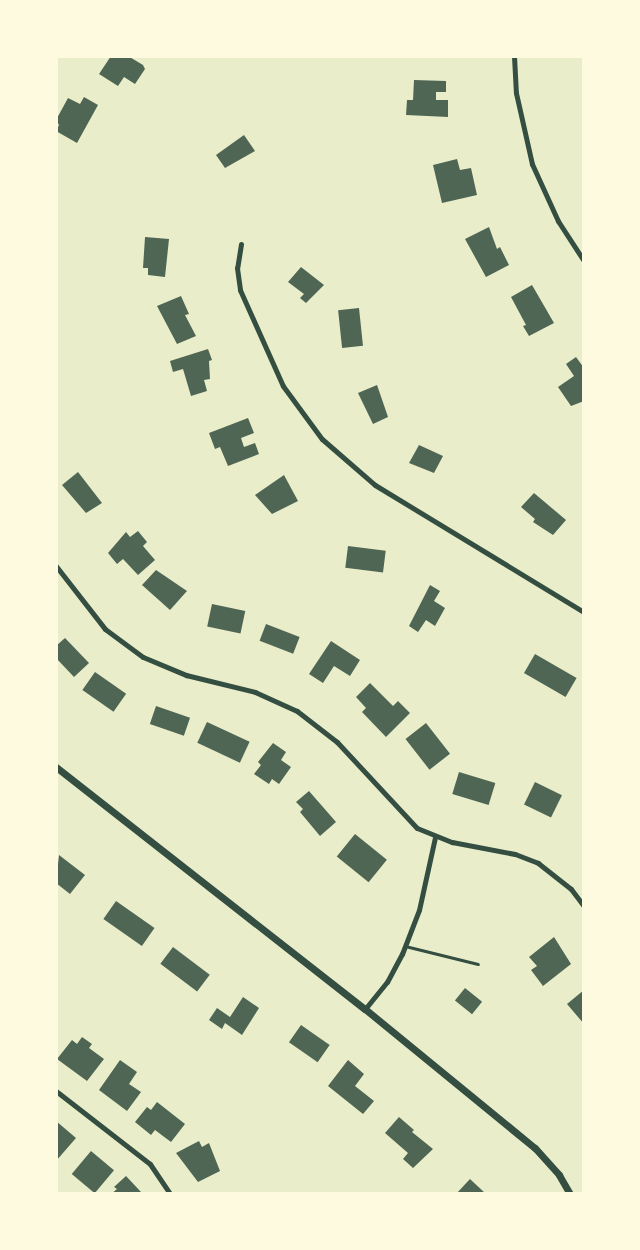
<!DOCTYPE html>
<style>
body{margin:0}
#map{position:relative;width:640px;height:1250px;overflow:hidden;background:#e9edc9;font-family:Roboto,sans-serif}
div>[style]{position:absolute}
.building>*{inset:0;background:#4f6655;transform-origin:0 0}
.service>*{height:3px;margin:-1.5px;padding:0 1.5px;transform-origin:1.5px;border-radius:1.5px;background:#344e41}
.minor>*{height:5px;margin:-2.5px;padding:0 2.5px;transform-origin:2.5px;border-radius:2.5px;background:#344e41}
.tertiary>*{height:7px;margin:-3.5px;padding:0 3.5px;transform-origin:3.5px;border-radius:3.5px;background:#344e41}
span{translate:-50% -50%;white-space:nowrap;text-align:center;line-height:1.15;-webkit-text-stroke:8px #fefae0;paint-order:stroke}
.frame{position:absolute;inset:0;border:58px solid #fefae0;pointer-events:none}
</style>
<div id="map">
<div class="building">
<i style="clip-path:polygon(111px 56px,128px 56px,143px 65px,145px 69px,135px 84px,124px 77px,118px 86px,99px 74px)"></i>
<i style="clip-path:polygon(414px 80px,446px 81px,446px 92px,436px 92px,436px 100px,448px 100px,448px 117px,406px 115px,407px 100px,413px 100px)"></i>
<i style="clip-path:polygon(84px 97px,98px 105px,77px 143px,56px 131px,59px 125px,56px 120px,68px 98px,80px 104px)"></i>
<i style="clip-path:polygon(244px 135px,255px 151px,225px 168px,216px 155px)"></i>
<i style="clip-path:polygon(457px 159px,460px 170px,471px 168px,477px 195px,442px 203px,433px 165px)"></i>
<i style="clip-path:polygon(489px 227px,497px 249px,500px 247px,509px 265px,486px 277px,465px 239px)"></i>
<i style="clip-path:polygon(145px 237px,169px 239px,165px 277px,148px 275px,148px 268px,143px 268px)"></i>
<i style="clip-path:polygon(301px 267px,324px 285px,306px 303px,300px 298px,304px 294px,288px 282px)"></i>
<i style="clip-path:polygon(532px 285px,554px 323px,529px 336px,523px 326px,526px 325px,511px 297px)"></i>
<i style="clip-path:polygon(181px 296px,189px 314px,185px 315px,196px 336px,177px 344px,157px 306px)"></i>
<i style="left:359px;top:308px;width:38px;height:21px;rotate:84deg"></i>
<i style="clip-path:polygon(208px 349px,212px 360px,209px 361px,210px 379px,204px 380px,207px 391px,191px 396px,183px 369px,173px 372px,170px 361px)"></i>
<i style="clip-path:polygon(576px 357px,584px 368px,584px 401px,571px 406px,558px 387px,574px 376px,566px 364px)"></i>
<i style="clip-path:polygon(377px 385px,388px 417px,373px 424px,358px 393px)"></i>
<i style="clip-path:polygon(248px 418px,254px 433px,241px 438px,244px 447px,255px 443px,259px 454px,228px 466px,220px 447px,215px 449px,209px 433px)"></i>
<i style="clip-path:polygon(419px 445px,443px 456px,434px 473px,409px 463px)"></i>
<i style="clip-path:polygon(78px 472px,102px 503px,86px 513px,62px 485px)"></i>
<i style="clip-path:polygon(284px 475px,298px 501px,272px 514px,255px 495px)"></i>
<i style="clip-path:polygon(534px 493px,566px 520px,553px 535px,533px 522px,535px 519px,521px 507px)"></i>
<i style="clip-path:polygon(138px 531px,147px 542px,143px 546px,155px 560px,138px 575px,123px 559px,117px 564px,108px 553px,126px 532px,130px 537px)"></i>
<i style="left:348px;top:546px;width:38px;height:22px;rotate:7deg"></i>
<i style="clip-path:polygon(156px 570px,187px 591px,170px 610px,142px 585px)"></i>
<i style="clip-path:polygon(430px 585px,440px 591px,434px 601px,445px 608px,435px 626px,426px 620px,418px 632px,409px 626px)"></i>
<i style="left:212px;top:604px;width:34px;height:23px;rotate:12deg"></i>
<i style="left:266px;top:624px;width:36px;height:18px;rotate:21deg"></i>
<i style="clip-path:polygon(65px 638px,89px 663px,74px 677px,56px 658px,56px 646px)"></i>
<i style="clip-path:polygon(331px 641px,360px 660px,350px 676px,334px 666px,323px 683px,309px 674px)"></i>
<i style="left:535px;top:654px;width:48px;height:22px;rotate:30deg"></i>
<i style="left:95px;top:672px;width:38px;height:22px;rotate:35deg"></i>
<i style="clip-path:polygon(370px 683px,393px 706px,398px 701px,410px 713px,386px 737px,362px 712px,366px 708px,356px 697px)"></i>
<i style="left:156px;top:706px;width:36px;height:19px;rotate:19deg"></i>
<i style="left:207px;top:722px;width:47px;height:23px;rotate:25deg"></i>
<i style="left:426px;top:723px;width:39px;height:26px;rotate:52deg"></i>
<i style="clip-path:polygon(273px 743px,286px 752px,281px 760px,291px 767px,279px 784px,272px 779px,269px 784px,254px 774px,261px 765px,258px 762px)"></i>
<i style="left:459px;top:772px;width:38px;height:23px;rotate:17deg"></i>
<i style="left:535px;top:782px;width:30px;height:25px;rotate:26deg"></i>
<i style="clip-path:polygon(309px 791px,336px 822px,320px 836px,300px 812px,303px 809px,296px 802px)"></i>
<i style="left:355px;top:834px;width:41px;height:29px;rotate:39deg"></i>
<i style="clip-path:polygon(59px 855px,85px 875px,70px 894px,56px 883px)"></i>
<i style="left:116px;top:901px;width:47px;height:22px;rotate:35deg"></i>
<i style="clip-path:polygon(554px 937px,571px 964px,543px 986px,531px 970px,537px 966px,529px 957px)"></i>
<i style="left:173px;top:947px;width:46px;height:21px;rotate:37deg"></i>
<i style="left:465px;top:988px;width:22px;height:16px;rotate:39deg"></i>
<i style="clip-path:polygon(584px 990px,584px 1024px,567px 1004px)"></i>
<i style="clip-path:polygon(243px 997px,259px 1008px,242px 1035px,225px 1023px,222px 1029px,209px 1020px,217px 1008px,230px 1017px)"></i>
<i style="left:301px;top:1025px;width:35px;height:21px;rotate:35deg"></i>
<i style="clip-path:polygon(82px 1037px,92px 1044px,89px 1048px,104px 1059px,87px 1081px,57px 1059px,72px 1040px,77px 1044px)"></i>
<i style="clip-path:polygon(120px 1060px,137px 1072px,129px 1084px,141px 1092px,127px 1111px,99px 1090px)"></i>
<i style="clip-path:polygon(348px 1060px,364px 1074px,355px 1086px,374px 1101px,363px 1114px,328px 1086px)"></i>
<i style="clip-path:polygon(157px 1102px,185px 1124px,171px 1142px,155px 1130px,151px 1135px,135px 1122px,147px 1107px,151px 1110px)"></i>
<i style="clip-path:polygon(399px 1117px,414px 1130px,412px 1132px,433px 1149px,413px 1168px,403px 1159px,408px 1153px,385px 1133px)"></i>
<i style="clip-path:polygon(56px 1121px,76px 1138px,56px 1161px)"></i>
<i style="clip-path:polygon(199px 1141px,202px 1147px,209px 1143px,220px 1171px,198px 1182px,176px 1153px)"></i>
<i style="left:91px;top:1151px;width:30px;height:30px;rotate:40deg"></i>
<i style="clip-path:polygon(126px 1176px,141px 1192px,111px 1194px,117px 1189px,114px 1187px)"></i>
<i style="clip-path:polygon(470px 1179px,486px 1194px,456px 1194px)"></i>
</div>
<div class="service">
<i style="left:405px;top:946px;width:75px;rotate:13.9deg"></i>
</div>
<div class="minor">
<i style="left:514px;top:56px;width:37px;rotate:87deg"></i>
<i style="left:516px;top:93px;width:73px;rotate:77.3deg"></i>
<i style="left:532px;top:164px;width:63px;rotate:65.5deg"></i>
<i style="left:558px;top:221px;width:48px;rotate:57deg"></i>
<i style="left:241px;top:244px;width:24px;rotate:99deg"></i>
<i style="left:237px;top:268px;width:22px;rotate:82deg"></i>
<i style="left:240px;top:290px;width:105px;rotate:65.9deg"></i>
<i style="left:283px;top:386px;width:66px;rotate:53.7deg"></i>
<i style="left:322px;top:439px;width:70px;rotate:41deg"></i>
<i style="left:375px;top:485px;width:245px;rotate:31.3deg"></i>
<i style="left:56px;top:566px;width:80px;rotate:52.1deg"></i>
<i style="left:105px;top:629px;width:47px;rotate:36.4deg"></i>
<i style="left:143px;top:657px;width:47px;rotate:22.7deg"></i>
<i style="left:186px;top:675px;width:71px;rotate:13.8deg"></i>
<i style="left:255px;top:692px;width:46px;rotate:24.3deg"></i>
<i style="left:297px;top:711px;width:51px;rotate:37.8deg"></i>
<i style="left:337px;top:742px;width:117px;rotate:47.1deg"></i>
<i style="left:417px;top:828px;width:38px;rotate:22deg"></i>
<i style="left:452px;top:842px;width:64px;rotate:10.8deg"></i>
<i style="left:515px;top:854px;width:25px;rotate:21deg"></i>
<i style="left:538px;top:863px;width:42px;rotate:38.2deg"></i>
<i style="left:571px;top:889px;width:21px;rotate:53deg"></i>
<i style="left:365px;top:1009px;width:35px;rotate:-51deg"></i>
<i style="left:387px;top:982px;width:32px;rotate:-62deg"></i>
<i style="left:402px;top:954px;width:47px;rotate:-68.9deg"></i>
<i style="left:419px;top:910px;width:75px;rotate:-77.6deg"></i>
<i style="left:56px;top:1091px;width:119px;rotate:37.8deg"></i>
<i style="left:150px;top:1164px;width:36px;rotate:56deg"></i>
</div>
<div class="tertiary">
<i style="left:56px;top:767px;width:392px;rotate:38.1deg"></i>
<i style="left:365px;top:1009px;width:220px;rotate:39.3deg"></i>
<i style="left:535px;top:1148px;width:36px;rotate:48deg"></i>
<i style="left:559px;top:1175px;width:22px;rotate:60deg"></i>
</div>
<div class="frame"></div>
</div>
